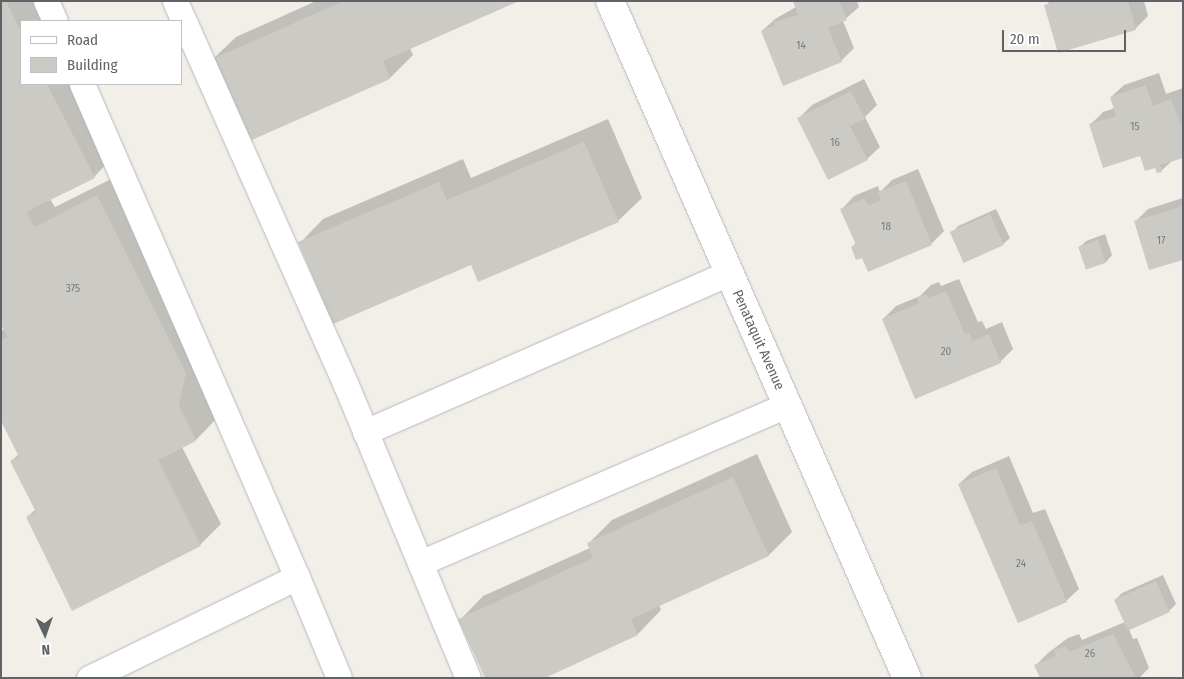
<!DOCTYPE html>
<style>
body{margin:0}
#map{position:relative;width:1184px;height:679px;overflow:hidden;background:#f1efe8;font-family:"Fira Sans Condensed",sans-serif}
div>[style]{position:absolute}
.shadow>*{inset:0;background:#0003}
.building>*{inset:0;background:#cccac5;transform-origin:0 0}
.roads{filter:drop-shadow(0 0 1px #b5b8bc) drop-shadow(0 0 1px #b5b8bc)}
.service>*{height:25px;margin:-12.5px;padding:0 12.5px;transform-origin:12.5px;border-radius:12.5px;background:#fff}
.minor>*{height:28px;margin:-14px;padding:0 14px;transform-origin:14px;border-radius:14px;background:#fff}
span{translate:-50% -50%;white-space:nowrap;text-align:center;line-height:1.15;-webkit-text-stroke:4.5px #fff;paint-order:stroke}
.number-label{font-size:11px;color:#7a7d7f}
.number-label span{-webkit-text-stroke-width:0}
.street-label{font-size:14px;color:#5f6368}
.frame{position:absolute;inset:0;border:2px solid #5f6368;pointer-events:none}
.legend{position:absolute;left:20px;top:20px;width:162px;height:65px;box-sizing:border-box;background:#fff;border:1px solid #bfc1c3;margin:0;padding:6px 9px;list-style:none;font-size:15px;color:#5f6368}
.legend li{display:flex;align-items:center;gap:10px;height:25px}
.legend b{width:25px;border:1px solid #bfc1c3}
.north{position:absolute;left:20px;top:609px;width:50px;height:50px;-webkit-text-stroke:4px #fff;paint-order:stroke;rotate:177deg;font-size:14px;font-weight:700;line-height:20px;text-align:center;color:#5f6368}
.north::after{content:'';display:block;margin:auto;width:18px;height:22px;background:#5f6368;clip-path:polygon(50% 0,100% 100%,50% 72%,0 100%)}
.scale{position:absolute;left:1002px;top:30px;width:124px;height:22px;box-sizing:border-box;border:2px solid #5f6368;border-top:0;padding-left:6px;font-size:15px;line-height:18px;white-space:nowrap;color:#5f6368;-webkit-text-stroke:4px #fff;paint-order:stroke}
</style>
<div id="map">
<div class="shadow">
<i style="clip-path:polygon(1px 1px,37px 1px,47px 21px,21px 21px,21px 84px,78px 84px,114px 156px,94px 177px,50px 199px,55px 207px,117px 176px,206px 352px,199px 384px,216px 419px,196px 440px,182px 447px,221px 524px,200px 545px,27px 517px,36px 509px,11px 461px,19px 454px,1px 419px,1px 331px,5px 329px)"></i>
<i style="clip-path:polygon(316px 1px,516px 1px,410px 48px,413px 55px,390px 78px,212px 60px,236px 37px)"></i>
<i style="clip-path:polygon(794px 1px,857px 1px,859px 7px,843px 21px,854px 48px,841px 61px,762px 31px,775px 19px,796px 7px)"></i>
<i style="clip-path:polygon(1050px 1px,1144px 1px,1148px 16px,1135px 29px,1046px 6px)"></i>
<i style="clip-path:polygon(1159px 73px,1166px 94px,1183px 88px,1183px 156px,1173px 160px,1161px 171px,1141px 154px,1090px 125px,1103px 112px,1115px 108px,1111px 97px,1124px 85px)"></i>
<i style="clip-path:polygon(864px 79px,877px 105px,865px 117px,880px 147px,867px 159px,799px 118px,812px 105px)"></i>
<i style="clip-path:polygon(608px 119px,642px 198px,618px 221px,472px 263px,300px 243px,323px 219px,463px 159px,471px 178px)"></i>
<i style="clip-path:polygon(918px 169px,944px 231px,931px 244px,863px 256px,852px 247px,856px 243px,842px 209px,854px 196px,878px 186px,880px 192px,892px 180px)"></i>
<i style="clip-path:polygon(1183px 198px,1183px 259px,1135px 222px,1148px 209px)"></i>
<i style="clip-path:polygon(996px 209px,1010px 238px,1003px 244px,952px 233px,958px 226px)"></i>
<i style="clip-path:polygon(1105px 234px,1112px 255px,1106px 262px,1087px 269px,1080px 247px,1086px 241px)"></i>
<i style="clip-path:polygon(959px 279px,978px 322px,982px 321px,986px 329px,1002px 322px,1013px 349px,1000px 362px,883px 319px,896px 306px,920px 296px,931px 285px,939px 282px,941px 286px)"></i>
<i style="clip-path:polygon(757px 454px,792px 532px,769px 555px,659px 605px,661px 610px,638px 634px,542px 678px,460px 620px,483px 596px,590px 548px,588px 544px,612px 520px)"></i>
<i style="clip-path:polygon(1009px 456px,1033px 513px,1045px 509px,1079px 589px,1066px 601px,959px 484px,972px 472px)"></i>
<i style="clip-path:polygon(1163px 575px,1176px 604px,1169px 611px,1129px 629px,1133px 639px,1137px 638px,1149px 668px,1139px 678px,1041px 678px,1036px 665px,1048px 653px,1068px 638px,1079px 634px,1082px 640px,1125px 622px,1115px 600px,1122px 593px)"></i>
</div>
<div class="building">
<i style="clip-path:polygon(1px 1px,6px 1px,21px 32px,21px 84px,47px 84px,95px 178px,26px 212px,35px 227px,97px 195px,186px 373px,179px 405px,196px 441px,158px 460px,201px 546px,72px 611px,26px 517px,36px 512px,10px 461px,19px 457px,1px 421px,1px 340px,8px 337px,1px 325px)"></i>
<i style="clip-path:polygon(344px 1px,519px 1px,383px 61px,390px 79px,252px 140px,250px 136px,242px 139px,210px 60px)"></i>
<i style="clip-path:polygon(793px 1px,839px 1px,847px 20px,828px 28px,842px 62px,783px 86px,761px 31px,775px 25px,774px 22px,798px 15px)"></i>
<i style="clip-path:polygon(1059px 1px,1128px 1px,1136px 30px,1058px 53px,1044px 5px)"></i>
<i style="clip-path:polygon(1146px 85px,1153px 106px,1171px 99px,1183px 130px,1183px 158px,1160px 165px,1162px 172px,1157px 173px,1155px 168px,1145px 171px,1140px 156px,1103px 168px,1089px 124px,1116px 116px,1110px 97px)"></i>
<i style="clip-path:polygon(851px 91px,865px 119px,850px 126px,868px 160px,828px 180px,797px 118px)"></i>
<i style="clip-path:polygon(584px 142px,619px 222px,478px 282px,471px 265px,333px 324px,298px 242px,439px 182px,447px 200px)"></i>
<i style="clip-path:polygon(906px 181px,932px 245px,868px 272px,862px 258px,856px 260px,851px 247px,856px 245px,840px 209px,865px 198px,868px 206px,881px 200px,878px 192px)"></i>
<i style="clip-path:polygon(1183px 206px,1183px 260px,1149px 270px,1134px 221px)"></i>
<i style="left:990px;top:214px;width:34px;height:44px;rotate:66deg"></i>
<i style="left:1098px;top:240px;width:24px;height:21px;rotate:71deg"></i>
<i style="clip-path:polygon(946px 291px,965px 334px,969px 333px,973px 341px,989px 334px,1001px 363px,915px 399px,882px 319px,919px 303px,917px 298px,926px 294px,928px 298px)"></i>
<i style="clip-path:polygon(996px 468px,1020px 525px,1032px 521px,1067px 602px,1018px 623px,958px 484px)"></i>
<i style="clip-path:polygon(733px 477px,769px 556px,631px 619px,638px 635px,545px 678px,485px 678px,458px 619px,593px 558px,587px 543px)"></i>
<i style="left:1156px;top:581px;width:34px;height:46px;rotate:66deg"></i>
<i style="clip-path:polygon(1113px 634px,1136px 678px,1040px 678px,1034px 665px,1056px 656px,1054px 650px,1066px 646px,1069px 652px)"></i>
</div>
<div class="roads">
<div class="service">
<i style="left:46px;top:1px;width:22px;rotate:66deg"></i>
<i style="left:175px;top:1px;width:420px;rotate:66deg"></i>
<i style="left:346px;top:385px;width:317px;rotate:67.4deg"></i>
<i style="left:82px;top:84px;width:538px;rotate:66.44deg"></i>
<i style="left:297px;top:577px;width:231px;rotate:154.1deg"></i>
<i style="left:365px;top:432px;width:397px;rotate:-23.6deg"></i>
<i style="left:420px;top:563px;width:400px;rotate:-23.3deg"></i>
<i style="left:297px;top:577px;width:109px;rotate:67.4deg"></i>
</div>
<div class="minor">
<i style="left:610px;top:1px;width:739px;rotate:66.31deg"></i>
</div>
</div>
<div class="number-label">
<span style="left:801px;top:46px">14</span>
<span style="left:1135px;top:127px">15</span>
<span style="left:835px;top:143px">16</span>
<span style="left:886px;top:227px">18</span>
<span style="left:1161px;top:241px">17</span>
<span style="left:73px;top:289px">375</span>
<span style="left:946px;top:352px">20</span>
<span style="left:1021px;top:564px">24</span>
<span style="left:1090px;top:654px">26</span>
</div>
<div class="street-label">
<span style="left:758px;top:340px;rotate:66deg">Penataquit Avenue</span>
</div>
<div class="frame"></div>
<ul class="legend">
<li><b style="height:6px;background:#fff"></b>Road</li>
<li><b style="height:14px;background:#cccac5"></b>Building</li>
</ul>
<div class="north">N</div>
<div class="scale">20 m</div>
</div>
